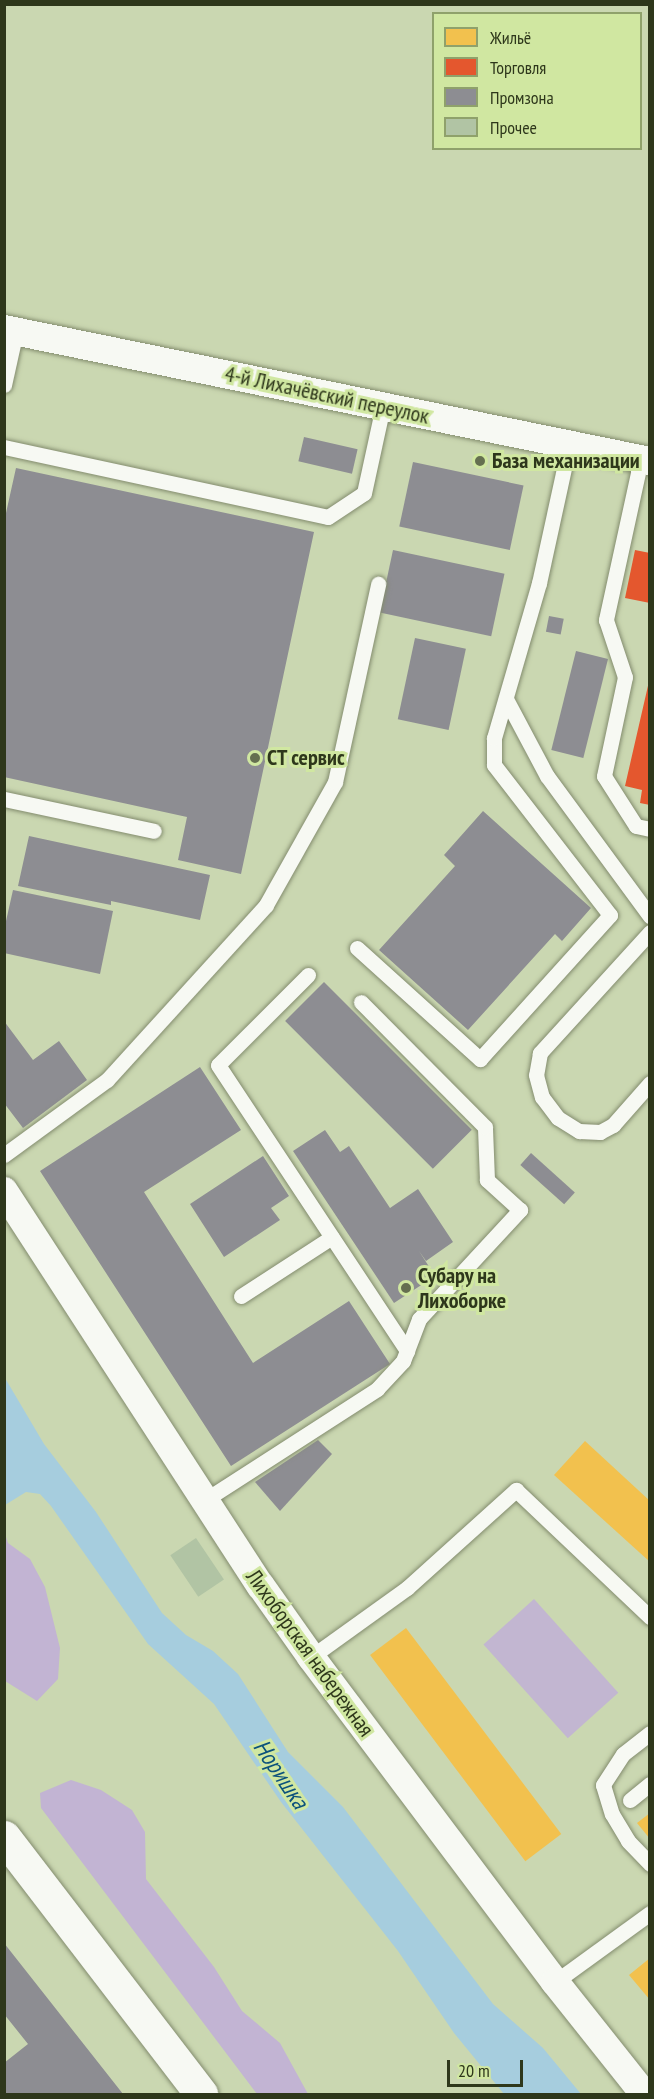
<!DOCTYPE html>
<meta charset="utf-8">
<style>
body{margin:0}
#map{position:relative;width:654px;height:2099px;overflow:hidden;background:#cad7b1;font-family:"PT Sans Narrow",sans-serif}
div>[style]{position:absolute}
.green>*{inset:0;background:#c2b6d1;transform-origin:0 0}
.forest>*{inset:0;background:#c2b4d3}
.water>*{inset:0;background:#a6cdde}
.homes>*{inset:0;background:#f2c14e;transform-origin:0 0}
.shops>*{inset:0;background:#e4572e}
.industry>*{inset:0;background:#8d8d92;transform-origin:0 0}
.building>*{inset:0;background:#b1c4a4;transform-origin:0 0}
.roads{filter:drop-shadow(0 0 2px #838c6e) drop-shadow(0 0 2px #838c6e)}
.service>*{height:15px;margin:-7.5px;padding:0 7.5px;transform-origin:7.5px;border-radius:7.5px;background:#f7f9f3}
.minor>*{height:28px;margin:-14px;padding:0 14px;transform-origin:14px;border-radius:14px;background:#f7f9f3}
.tertiary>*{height:33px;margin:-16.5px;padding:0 16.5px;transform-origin:16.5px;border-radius:16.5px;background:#f7f9f3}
.dots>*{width:16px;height:16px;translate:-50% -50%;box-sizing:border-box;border:3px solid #d0e7a1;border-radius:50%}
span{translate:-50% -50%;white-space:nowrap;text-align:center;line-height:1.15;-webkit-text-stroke:6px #d0e7a1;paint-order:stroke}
.street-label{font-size:22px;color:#2e371b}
.poi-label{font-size:22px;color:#2e371b;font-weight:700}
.left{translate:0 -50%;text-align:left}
.water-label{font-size:24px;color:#0c527c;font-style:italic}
.frame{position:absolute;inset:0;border:6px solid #2e371b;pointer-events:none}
.legend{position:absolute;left:432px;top:12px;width:210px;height:138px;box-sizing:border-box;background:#d0e7a1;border:2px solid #8fa16b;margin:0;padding:8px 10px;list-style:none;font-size:18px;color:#2e371b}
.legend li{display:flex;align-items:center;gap:12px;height:30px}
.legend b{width:30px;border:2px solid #8fa16b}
.scale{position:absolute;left:447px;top:2060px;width:76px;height:27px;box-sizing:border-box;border:3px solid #2e371b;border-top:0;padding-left:8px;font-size:18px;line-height:21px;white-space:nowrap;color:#2e371b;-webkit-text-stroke:4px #d0e7a1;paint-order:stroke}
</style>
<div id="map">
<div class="green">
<i style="left:534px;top:1599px;width:126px;height:68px;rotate:48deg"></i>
</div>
<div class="forest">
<i style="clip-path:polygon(4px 1531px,8px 1543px,30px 1559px,45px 1587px,60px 1648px,58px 1679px,37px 1701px,5px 1681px)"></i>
<i style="clip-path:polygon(71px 1780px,101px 1790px,132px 1810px,145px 1832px,146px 1879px,214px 1967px,242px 2011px,280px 2043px,308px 2094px,257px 2094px,41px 1808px,40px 1793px)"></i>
</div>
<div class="water">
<i style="clip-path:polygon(5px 1378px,44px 1444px,96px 1512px,162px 1613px,186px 1635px,213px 1651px,238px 1674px,288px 1752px,343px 1807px,493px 2004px,543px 2048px,581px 2094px,504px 2094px,454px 2033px,398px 1951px,281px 1802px,214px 1704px,148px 1644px,51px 1506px,40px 1494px,26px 1492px,5px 1505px)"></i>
</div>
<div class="homes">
<i style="clip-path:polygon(585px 1441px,650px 1501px,650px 1562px,554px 1475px)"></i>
<i style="left:406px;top:1628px;width:258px;height:45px;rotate:53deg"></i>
<i style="clip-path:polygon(650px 1813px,650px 1839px,637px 1823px)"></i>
<i style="clip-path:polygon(650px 1958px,650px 2000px,629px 1975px)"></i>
</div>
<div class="shops">
<i style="clip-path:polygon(635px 550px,650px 553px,650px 603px,625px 598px)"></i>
<i style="clip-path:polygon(650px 677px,650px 805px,640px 803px,642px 790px,625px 786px)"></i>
</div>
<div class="industry">
<i style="left:304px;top:437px;width:55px;height:25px;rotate:13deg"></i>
<i style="left:413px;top:462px;width:113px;height:66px;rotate:12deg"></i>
<i style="clip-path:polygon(16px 468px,314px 532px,241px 874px,178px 860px,187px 817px,4px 777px,4px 522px)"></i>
<i style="left:393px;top:550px;width:114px;height:64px;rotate:12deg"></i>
<i style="left:549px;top:616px;width:15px;height:16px;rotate:11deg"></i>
<i style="left:415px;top:638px;width:52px;height:83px;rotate:12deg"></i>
<i style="left:576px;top:651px;width:33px;height:102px;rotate:14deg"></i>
<i style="clip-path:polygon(483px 811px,591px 908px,562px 941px,555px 934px,468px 1030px,379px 950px,455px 866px,444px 855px)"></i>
<i style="clip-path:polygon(29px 836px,210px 875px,200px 920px,111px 901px,111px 905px,18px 886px)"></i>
<i style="clip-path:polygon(13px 890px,113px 911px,100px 974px,4px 953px,4px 930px)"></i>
<i style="left:324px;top:982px;width:209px;height:55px;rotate:45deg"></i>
<i style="clip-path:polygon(4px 1021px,33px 1060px,59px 1041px,87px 1080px,23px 1128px,4px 1103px)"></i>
<i style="clip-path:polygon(200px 1067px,241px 1130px,144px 1192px,253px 1363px,349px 1301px,390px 1364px,231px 1466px,40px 1171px)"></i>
<i style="clip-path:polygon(325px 1130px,340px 1152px,349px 1146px,390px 1208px,418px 1189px,453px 1242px,426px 1261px,419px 1251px,435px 1276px,394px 1303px,293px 1151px)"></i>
<i style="left:531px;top:1153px;width:59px;height:16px;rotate:42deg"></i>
<i style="clip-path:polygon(263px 1156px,289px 1196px,271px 1208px,280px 1220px,224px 1257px,190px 1204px)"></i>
<i style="clip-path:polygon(318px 1440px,332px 1454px,280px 1511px,255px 1482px)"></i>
<i style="clip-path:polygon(4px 1943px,123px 2094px,4px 2094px,4px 2063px,28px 2044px,4px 2014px)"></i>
</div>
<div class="building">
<i style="left:196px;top:1538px;width:50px;height:31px;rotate:56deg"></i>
</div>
<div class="roads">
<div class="service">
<i style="left:4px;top:385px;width:55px;rotate:-77.5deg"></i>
<i style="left:4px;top:447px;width:331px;rotate:12.2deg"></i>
<i style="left:328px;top:517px;width:43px;rotate:-33.7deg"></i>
<i style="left:364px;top:493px;width:89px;rotate:-77.7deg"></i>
<i style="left:641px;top:459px;width:165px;rotate:102.3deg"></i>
<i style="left:606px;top:620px;width:60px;rotate:71.6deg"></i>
<i style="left:625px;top:677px;width:101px;rotate:102deg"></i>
<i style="left:604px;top:776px;width:59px;rotate:57.4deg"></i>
<i style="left:636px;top:826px;width:14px;rotate:12deg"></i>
<i style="left:506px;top:699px;width:87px;rotate:62deg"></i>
<i style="left:547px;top:776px;width:174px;rotate:53.7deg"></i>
<i style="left:4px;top:799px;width:153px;rotate:12deg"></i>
<i style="left:650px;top:932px;width:164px;rotate:132.3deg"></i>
<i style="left:540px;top:1053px;width:22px;rotate:100deg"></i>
<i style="left:536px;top:1075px;width:23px;rotate:75deg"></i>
<i style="left:542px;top:1097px;width:26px;rotate:53deg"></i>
<i style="left:558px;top:1118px;width:25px;rotate:32deg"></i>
<i style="left:579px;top:1131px;width:21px;rotate:3deg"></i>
<i style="left:600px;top:1132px;width:15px;rotate:-28deg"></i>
<i style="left:613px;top:1125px;width:56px;rotate:-48.6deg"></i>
<i style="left:357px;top:948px;width:166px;rotate:42.1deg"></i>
<i style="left:480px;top:1059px;width:194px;rotate:-47.9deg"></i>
<i style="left:610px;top:915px;width:190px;rotate:-127.7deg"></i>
<i style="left:494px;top:765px;width:27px;rotate:-90deg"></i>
<i style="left:494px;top:738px;width:161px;rotate:-73.8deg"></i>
<i style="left:539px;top:583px;width:141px;rotate:-77.7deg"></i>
<i style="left:308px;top:975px;width:127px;rotate:135deg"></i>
<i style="left:218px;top:1065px;width:343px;rotate:56.5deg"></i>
<i style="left:4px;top:1155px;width:127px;rotate:-36.1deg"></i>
<i style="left:107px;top:1080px;width:236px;rotate:-47.7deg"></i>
<i style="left:266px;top:905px;width:141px;rotate:-60.7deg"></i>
<i style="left:335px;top:782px;width:203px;rotate:-77.7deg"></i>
<i style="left:241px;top:1296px;width:108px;rotate:-33deg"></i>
<i style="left:205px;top:1500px;width:205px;rotate:-32.8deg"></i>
<i style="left:377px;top:1389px;width:38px;rotate:-47deg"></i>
<i style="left:403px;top:1361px;width:45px;rotate:-69.1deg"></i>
<i style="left:419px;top:1319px;width:149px;rotate:-47.2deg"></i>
<i style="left:520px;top:1210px;width:45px;rotate:-137.7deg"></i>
<i style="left:487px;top:1180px;width:53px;rotate:-92.2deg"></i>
<i style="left:485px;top:1127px;width:176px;rotate:-134.8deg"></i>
<i style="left:311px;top:1657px;width:118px;rotate:-35.7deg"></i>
<i style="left:407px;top:1588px;width:147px;rotate:-42deg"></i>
<i style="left:516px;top:1490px;width:185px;rotate:43.5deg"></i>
<i style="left:650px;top:1733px;width:34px;rotate:142deg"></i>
<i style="left:623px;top:1754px;width:37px;rotate:123deg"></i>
<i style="left:603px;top:1785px;width:30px;rotate:73deg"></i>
<i style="left:612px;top:1814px;width:31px;rotate:59deg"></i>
<i style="left:628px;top:1841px;width:32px;rotate:46deg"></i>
<i style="left:630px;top:1800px;width:26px;rotate:-39deg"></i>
<i style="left:555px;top:1982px;width:117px;rotate:-36deg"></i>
</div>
<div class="minor">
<i style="left:4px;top:329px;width:659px;rotate:11.55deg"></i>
<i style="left:4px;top:1191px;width:471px;rotate:57deg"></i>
<i style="left:261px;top:1586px;width:87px;rotate:54.8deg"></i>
<i style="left:311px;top:1657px;width:406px;rotate:53.1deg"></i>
<i style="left:555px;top:1982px;width:143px;rotate:51.5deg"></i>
</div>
<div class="tertiary">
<i style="left:4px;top:1837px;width:324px;rotate:52.5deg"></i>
</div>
</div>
<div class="dots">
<i style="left:480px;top:461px;background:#656f50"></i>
<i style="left:255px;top:758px;background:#656f50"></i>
<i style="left:406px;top:1288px;background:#656f50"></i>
</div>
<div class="street-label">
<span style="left:327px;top:395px;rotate:12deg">4-й Лихачёвский переулок</span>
<span style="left:310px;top:1653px;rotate:54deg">Лихоборская набережная</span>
</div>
<div class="poi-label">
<span class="left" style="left:492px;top:461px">База механизации</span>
<span class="left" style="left:267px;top:758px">СТ сервис</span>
<span class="left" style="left:418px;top:1288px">Субару на<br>Лихоборке</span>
</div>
<div class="water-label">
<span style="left:281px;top:1774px;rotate:56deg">Норишка</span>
</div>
<div class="frame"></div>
<ul class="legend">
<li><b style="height:16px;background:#f2c14e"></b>Жильё</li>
<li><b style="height:16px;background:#e4572e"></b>Торговля</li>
<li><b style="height:16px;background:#8d8d92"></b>Промзона</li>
<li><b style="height:16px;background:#b1c4a4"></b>Прочее</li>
</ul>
<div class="scale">20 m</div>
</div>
